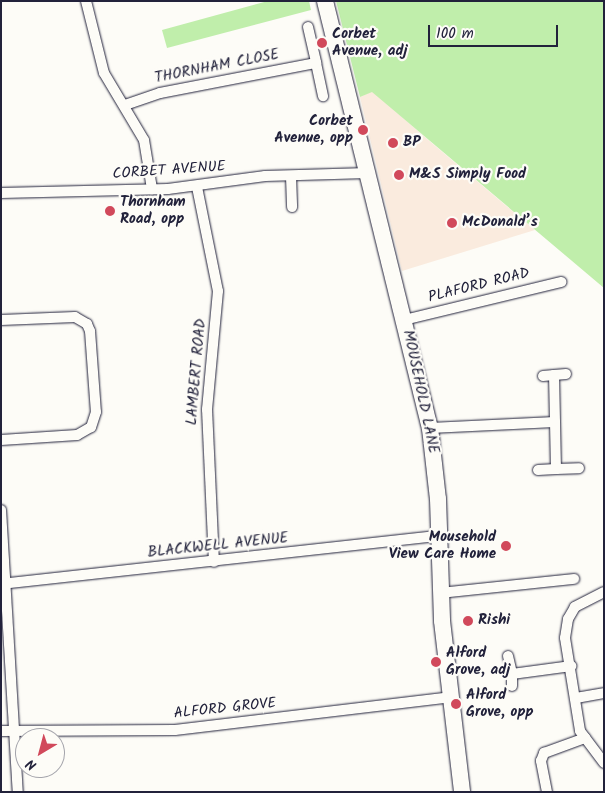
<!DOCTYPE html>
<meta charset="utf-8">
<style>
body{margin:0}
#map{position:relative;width:605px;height:793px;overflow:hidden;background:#fdfcf7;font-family:Kalam,sans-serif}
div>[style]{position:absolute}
.built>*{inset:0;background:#faebde}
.green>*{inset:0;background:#c0eeab}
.roads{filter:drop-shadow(0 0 1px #22223b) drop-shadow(0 0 1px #22223b)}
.minor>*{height:10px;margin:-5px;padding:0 5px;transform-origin:5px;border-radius:5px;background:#fdfcf7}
.trunk>*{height:16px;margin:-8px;padding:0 8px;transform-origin:8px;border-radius:8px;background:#fdfcf7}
.dots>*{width:14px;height:14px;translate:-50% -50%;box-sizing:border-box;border:2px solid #fdfcf7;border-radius:50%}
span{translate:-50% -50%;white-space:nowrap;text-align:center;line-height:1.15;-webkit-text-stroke:4.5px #fdfcf7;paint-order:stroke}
.poi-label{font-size:15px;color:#22223b;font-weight:700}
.left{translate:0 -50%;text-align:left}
.right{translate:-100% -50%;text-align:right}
.street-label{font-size:15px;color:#22223b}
.frame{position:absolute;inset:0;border:2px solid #22223b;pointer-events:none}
.north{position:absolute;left:15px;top:728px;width:50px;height:50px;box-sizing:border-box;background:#fdfcf7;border:1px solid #a5a5ac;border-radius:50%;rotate:217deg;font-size:14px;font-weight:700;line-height:20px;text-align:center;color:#22223b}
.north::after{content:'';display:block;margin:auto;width:18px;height:22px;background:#d1495b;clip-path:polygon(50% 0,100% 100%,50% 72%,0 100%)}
.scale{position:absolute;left:428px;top:25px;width:130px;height:22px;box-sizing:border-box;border:2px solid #22223b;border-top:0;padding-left:6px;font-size:15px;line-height:18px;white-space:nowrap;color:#22223b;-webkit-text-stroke:4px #fdfcf7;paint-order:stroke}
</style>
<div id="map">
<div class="built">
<i style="clip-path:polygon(372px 91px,433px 144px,535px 230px,402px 271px,360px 97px)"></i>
</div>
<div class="green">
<i style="clip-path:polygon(268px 1px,309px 1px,311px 10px,167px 48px,162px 30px)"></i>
<i style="clip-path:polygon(336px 1px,604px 1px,604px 288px,372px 92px,360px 97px)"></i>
</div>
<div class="roads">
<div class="minor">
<i style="left:86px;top:1px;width:74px;rotate:76deg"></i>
<i style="left:104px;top:73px;width:78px;rotate:59.2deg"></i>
<i style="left:144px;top:140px;width:50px;rotate:80.7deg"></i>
<i style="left:308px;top:27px;width:37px;rotate:77deg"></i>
<i style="left:125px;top:105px;width:37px;rotate:-19deg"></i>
<i style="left:160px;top:93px;width:159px;rotate:-10.9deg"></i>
<i style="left:316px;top:63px;width:34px;rotate:78deg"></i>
<i style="left:291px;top:176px;width:31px;rotate:88deg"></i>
<i style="left:197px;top:187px;width:106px;rotate:78.6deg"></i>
<i style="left:218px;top:291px;width:119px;rotate:95.3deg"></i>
<i style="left:207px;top:409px;width:153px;rotate:87.4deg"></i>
<i style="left:1px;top:193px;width:167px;rotate:-1.4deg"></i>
<i style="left:168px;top:189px;width:98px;rotate:-7.6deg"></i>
<i style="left:265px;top:176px;width:103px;rotate:-1.7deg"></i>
<i style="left:1px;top:320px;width:74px;rotate:-2.3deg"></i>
<i style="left:75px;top:317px;width:14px;rotate:30deg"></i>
<i style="left:87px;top:324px;width:8px;rotate:67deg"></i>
<i style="left:90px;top:331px;width:81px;rotate:85.8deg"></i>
<i style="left:96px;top:412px;width:16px;rotate:108deg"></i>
<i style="left:91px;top:427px;width:16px;rotate:150deg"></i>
<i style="left:77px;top:435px;width:76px;rotate:176.2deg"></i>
<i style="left:404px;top:320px;width:162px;rotate:-13.6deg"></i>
<i style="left:543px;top:376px;width:11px;rotate:-5deg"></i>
<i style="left:555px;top:422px;width:47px;rotate:-91.2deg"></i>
<i style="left:554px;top:375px;width:12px;rotate:-5deg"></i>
<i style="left:430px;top:428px;width:125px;rotate:-2.7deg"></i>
<i style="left:555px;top:422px;width:47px;rotate:88.8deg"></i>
<i style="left:556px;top:469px;width:23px;rotate:-2deg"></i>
<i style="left:538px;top:470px;width:18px;rotate:-3deg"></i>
<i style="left:1px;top:510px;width:283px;rotate:86.6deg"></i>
<i style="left:1px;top:584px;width:440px;rotate:-6.3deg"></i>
<i style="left:604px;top:592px;width:33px;rotate:153deg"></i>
<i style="left:575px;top:607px;width:14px;rotate:120deg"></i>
<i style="left:568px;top:619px;width:19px;rotate:99deg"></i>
<i style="left:565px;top:638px;width:94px;rotate:80.8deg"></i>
<i style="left:580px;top:731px;width:40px;rotate:53deg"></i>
<i style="left:440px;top:593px;width:135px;rotate:-6deg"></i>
<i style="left:508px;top:656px;width:18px;rotate:77deg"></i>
<i style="left:512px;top:686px;width:12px;rotate:-90deg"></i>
<i style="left:512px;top:674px;width:60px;rotate:-7.7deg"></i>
<i style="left:576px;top:698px;width:28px;rotate:-10deg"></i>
<i style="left:1px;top:731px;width:174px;rotate:-0.3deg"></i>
<i style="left:175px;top:730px;width:277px;rotate:-6.8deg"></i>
<i style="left:547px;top:792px;width:32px;rotate:-101deg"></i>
<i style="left:541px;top:761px;width:9px;rotate:-69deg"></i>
<i style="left:544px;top:753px;width:44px;rotate:-20.1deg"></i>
</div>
<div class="trunk">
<i style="left:325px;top:1px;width:440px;rotate:76.2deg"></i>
<i style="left:430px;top:428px;width:71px;rotate:83.6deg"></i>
<i style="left:438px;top:499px;width:122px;rotate:88.1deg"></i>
<i style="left:442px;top:621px;width:172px;rotate:83.3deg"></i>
</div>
</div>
<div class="dots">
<i style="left:322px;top:43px;background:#d1495b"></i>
<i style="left:363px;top:130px;background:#d1495b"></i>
<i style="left:393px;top:143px;background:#d1495b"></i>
<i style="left:399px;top:175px;background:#d1495b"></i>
<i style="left:110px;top:211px;background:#d1495b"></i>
<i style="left:452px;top:223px;background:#d1495b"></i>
<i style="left:506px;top:546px;background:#d1495b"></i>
<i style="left:468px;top:621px;background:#d1495b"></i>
<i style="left:436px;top:662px;background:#d1495b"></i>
<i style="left:456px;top:704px;background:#d1495b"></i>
</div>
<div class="poi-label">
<span class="left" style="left:332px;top:43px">Corbet<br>Avenue, adj</span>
<span class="right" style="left:353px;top:130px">Corbet<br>Avenue, opp</span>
<span class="left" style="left:403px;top:143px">BP</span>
<span class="left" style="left:409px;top:175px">M&amp;S Simply Food</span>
<span class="left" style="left:120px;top:211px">Thornham<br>Road, opp</span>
<span class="left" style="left:462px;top:223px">McDonald’s</span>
<span class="right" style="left:496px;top:546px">Mousehold<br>View Care Home</span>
<span class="left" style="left:478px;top:621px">Rishi</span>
<span class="left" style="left:446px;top:662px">Alford<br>Grove, adj</span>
<span class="left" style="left:466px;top:704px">Alford<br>Grove, opp</span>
</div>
<div class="street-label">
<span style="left:217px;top:67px;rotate:-11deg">THORNHAM CLOSE</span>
<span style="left:169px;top:171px;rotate:-4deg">CORBET AVENUE</span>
<span style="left:479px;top:286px;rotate:-14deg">PLAFORD ROAD</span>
<span style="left:197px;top:372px;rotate:-85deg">LAMBERT ROAD</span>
<span style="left:420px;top:392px;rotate:78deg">MOUSEHOLD LANE</span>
<span style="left:218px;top:546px;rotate:-6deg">BLACKWELL AVENUE</span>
<span style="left:225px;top:709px;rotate:-6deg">ALFORD GROVE</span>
</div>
<div class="frame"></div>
<div class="north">N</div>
<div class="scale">100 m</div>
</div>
